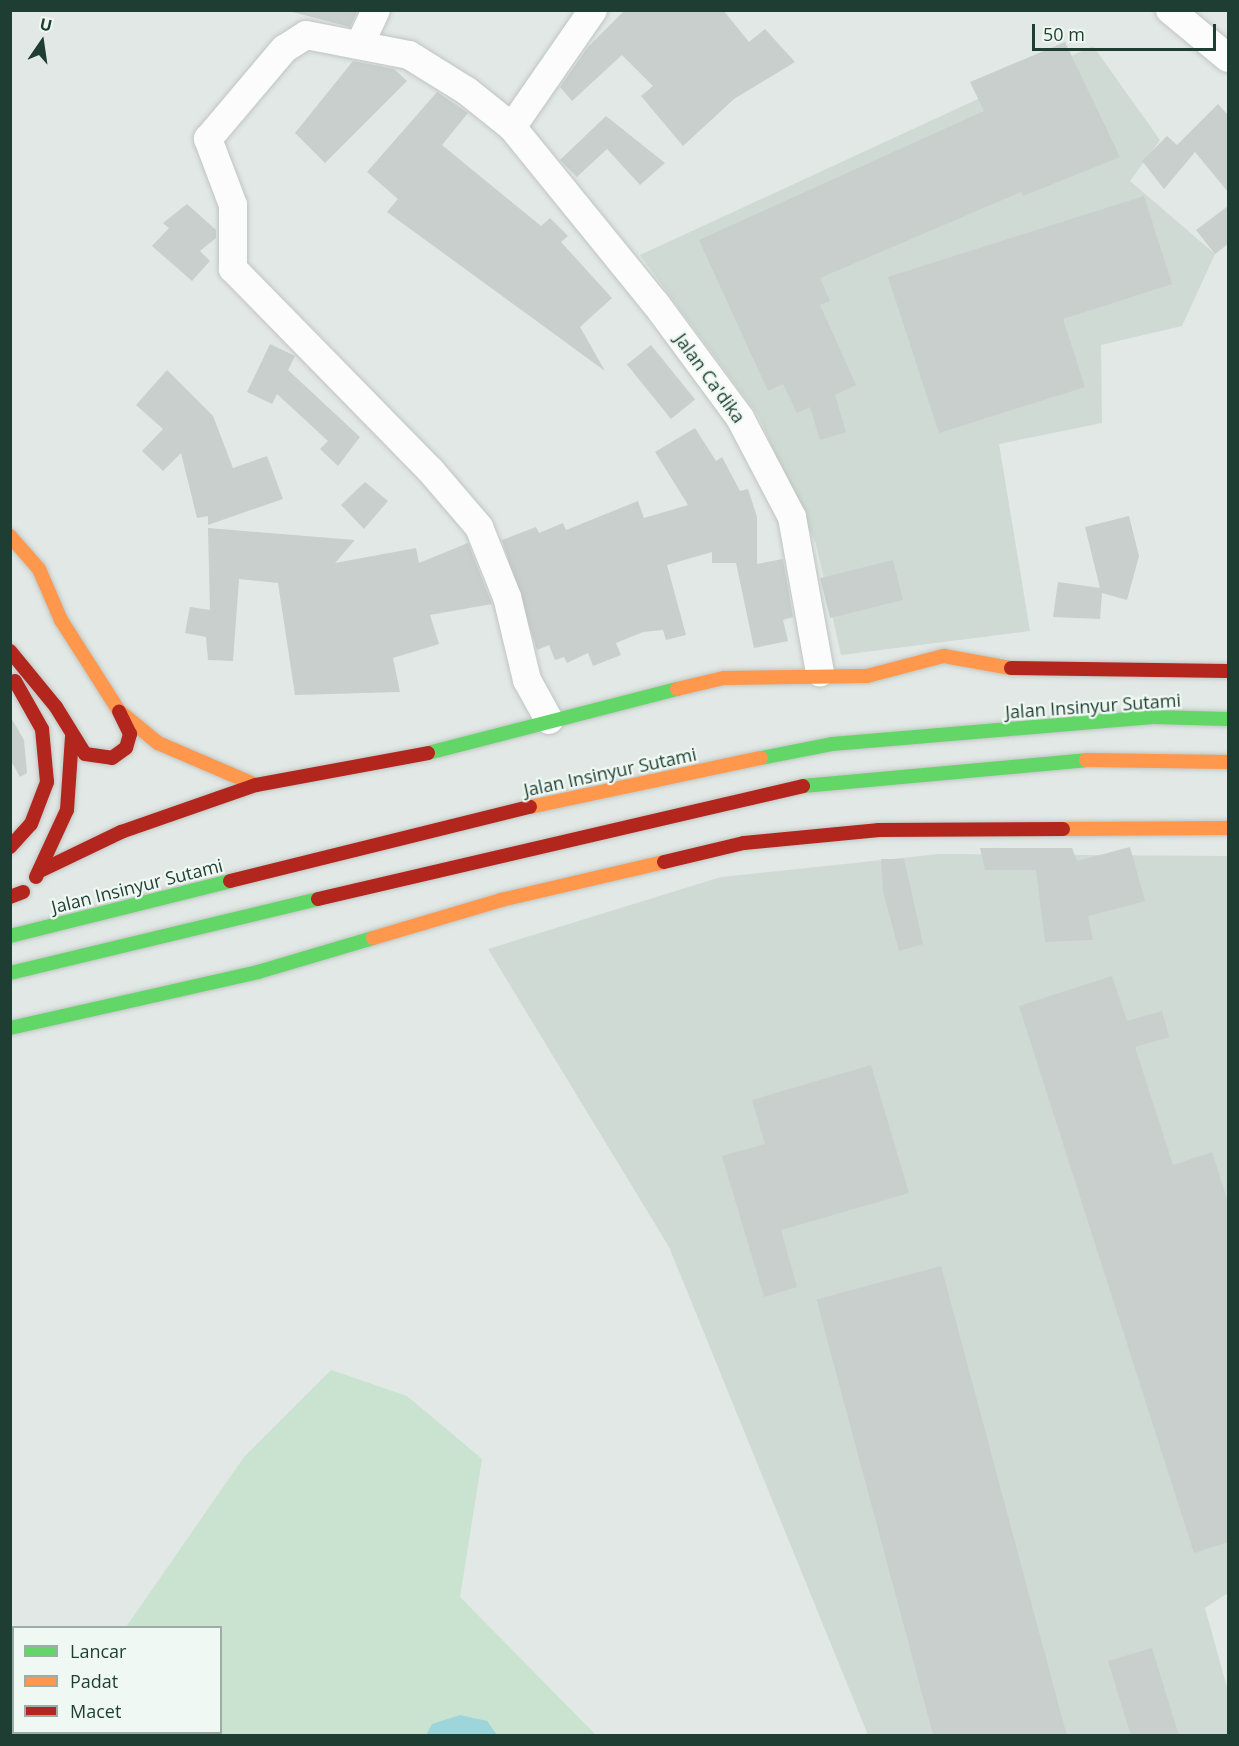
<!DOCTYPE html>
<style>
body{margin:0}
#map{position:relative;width:1239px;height:1746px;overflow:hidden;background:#e2e8e5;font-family:"Open Sans",sans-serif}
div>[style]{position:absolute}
.built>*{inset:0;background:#cfdad5}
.green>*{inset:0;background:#c9e3d0}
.water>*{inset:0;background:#9dd5db}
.building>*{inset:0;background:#c8cfcc;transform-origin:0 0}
.roads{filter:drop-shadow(0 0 2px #bfc5c2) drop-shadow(0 0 2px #bfc5c2)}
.street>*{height:28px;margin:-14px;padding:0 14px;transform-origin:14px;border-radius:14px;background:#fbfcfb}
.fast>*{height:14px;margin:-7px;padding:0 7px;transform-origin:7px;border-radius:7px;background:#63d668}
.slow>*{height:14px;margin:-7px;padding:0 7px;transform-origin:7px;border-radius:7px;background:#ff974d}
.jam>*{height:14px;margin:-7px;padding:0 7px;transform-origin:7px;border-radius:7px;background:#b3261e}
span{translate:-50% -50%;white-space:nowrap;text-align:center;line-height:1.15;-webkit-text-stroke:4.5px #eff8f3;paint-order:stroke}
.street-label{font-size:18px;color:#1e3d33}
.frame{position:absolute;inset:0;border:12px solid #1e3d33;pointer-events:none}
.legend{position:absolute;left:12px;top:1626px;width:210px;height:108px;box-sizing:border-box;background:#eff8f3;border:2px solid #9bada6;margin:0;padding:8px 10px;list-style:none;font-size:18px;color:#1e3d33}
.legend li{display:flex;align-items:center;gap:12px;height:30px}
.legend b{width:30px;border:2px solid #9bada6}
.north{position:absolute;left:12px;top:12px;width:60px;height:60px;-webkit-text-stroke:4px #eff8f3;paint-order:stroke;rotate:13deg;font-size:16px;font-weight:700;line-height:24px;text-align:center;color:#1e3d33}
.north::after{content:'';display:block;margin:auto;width:21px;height:27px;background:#1e3d33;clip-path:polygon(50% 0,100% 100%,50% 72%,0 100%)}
.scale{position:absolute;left:1032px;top:24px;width:184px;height:27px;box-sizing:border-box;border:3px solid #1e3d33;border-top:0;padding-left:8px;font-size:18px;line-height:21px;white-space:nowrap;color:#1e3d33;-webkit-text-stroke:4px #eff8f3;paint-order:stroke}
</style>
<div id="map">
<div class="built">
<i style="clip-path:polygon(1093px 46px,1160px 140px,1130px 181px,1215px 254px,1182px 326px,1101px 345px,1102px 423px,999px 444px,1030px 631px,841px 655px,816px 544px,758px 415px,640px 255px)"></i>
<i style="clip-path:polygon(939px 854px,1228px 856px,1228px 1593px,1205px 1608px,1228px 1691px,1228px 1735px,868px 1735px,669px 1247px,488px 949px,721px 877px)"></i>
</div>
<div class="green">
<i style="clip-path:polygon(331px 1370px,407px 1396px,482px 1459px,460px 1597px,596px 1735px,58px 1736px,220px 1732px,220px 1628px,126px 1627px,244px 1457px)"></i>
</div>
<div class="water">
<i style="clip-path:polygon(460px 1715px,487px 1721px,497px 1735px,426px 1735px,432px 1724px)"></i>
</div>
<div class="building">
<i style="clip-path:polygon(285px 10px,358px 10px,350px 27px)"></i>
<i style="clip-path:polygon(625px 10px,723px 10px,749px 42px,765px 29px,795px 62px,734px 99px,683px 146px,641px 96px,653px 86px,622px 55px,572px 101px,560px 87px,588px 47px)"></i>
<i style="clip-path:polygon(1065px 42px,1120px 157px,1023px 196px,1021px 192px,820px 278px,830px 301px,820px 305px,856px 385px,835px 395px,846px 432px,820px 440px,810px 407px,797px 413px,783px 384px,768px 391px,699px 240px,984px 111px,970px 82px)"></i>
<i style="clip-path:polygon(353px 61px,394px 69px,407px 81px,325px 163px,295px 133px)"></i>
<i style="clip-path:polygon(437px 92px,468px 113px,442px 145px,541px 226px,550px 218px,568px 236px,561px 242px,612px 298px,580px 327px,605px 371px,387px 212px,398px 199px,367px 172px)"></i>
<i style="clip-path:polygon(1218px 104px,1228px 115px,1228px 192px,1195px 152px,1164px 189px,1142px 161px,1167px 136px,1177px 145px)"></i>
<i style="clip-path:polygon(606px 116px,665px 163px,640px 185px,607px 149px,577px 177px,560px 160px)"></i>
<i style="clip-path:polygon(1144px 196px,1172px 284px,1063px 319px,1085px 387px,939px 433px,888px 277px)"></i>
<i style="clip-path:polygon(187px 204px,216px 230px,216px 238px,200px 251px,210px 261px,192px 281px,152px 246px,169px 228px,163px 223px)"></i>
<i style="clip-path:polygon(1228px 206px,1228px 244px,1215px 254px,1196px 230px)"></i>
<i style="clip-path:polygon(270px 344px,295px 356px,288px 370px,360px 437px,338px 466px,320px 449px,328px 441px,277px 394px,272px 404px,247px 392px)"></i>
<i style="left:651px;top:345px;width:70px;height:31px;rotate:51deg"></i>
<i style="clip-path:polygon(167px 370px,213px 416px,233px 468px,267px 456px,283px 499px,208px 525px,208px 516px,197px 518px,181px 453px,163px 471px,142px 451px,163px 429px,136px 405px)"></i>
<i style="clip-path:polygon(695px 428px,716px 461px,722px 457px,740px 491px,748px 489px,757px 517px,757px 564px,783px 559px,793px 617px,783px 620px,788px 641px,754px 648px,736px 563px,712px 563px,712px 552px,667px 565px,686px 635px,666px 640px,663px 630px,643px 632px,616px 643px,621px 655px,593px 666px,588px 653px,567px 663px,564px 657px,555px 660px,549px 645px,537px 650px,502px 540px,536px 527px,539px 533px,563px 523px,566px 530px,638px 501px,644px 518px,688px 505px,655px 452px)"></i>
<i style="clip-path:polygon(365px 482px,388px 501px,364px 529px,341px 505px)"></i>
<i style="clip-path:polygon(1129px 516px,1139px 556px,1127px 600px,1102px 593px,1100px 619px,1053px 617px,1058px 582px,1100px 588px,1085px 527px)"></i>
<i style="clip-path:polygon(208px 528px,355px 540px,335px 563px,416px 548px,419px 563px,468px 543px,492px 604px,430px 615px,439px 644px,393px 658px,400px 692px,295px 695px,278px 583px,239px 579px,233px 661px,208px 660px,206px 637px,185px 633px,190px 607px,210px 610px)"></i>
<i style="left:893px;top:560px;width:41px;height:75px;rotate:76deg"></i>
<i style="clip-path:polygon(10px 716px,24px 740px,27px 773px,20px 777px,10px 759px)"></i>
<i style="clip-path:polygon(1130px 847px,1145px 901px,1088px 916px,1093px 940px,1045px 942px,1036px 870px,985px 870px,980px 848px,1072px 848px,1077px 861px)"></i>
<i style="clip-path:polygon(881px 859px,904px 859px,923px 944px,899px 951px,883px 891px)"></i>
<i style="clip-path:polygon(1112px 976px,1127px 1021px,1162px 1011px,1169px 1037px,1135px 1047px,1173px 1165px,1212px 1152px,1228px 1202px,1228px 1542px,1194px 1553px,1019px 1006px)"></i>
<i style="clip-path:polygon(871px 1065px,909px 1193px,781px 1230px,797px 1287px,764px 1297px,722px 1156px,765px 1144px,752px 1100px)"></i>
<i style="left:941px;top:1266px;width:486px;height:129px;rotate:75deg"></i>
<i style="clip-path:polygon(1152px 1648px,1179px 1736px,1131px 1736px,1108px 1661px)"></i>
</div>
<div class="roads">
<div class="street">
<i style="left:1170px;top:10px;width:75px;rotate:39.6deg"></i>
<i style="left:361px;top:42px;width:35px;rotate:-65deg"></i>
<i style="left:512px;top:127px;width:142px;rotate:-55.3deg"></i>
<i style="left:549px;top:720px;width:46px;rotate:-118.8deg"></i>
<i style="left:527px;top:680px;width:85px;rotate:-103.5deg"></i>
<i style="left:507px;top:597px;width:75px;rotate:-111.8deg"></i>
<i style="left:479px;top:527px;width:74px;rotate:-130.6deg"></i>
<i style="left:431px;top:471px;width:283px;rotate:-134.4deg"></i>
<i style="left:233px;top:269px;width:64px;rotate:-90deg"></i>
<i style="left:233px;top:205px;width:71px;rotate:-110.7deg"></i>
<i style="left:208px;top:139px;width:118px;rotate:-49.8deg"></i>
<i style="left:284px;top:49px;width:26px;rotate:-32deg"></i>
<i style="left:306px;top:35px;width:105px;rotate:11deg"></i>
<i style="left:409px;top:55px;width:68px;rotate:31.8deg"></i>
<i style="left:467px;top:91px;width:58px;rotate:38.7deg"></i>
<i style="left:512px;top:127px;width:228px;rotate:50.9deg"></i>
<i style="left:656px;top:304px;width:142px;rotate:53.6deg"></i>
<i style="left:740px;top:418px;width:112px;rotate:62.3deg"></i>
<i style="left:792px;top:517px;width:158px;rotate:79.8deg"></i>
</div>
<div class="fast">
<i style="left:428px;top:753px;width:257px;rotate:-14.4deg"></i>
<i style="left:761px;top:758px;width:72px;rotate:-11.2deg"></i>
<i style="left:832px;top:744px;width:322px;rotate:-4.8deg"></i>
<i style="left:1153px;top:717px;width:75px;rotate:1.5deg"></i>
<i style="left:803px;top:786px;width:284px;rotate:-5.2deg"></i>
<i style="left:10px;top:936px;width:227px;rotate:-14deg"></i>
<i style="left:10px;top:973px;width:317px;rotate:-13.5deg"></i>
<i style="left:10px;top:1028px;width:254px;rotate:-12.7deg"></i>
<i style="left:258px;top:972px;width:120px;rotate:-16.5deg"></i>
</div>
<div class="slow">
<i style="left:10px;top:536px;width:44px;rotate:48.7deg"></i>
<i style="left:39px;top:569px;width:56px;rotate:66.7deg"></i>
<i style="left:61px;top:620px;width:108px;rotate:57.5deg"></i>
<i style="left:119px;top:711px;width:50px;rotate:39.4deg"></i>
<i style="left:158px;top:743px;width:107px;rotate:23.2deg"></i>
<i style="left:677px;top:689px;width:48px;rotate:-13.2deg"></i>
<i style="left:724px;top:678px;width:143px;rotate:-0.8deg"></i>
<i style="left:867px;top:676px;width:80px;rotate:-14.6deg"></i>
<i style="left:944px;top:656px;width:68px;rotate:10.2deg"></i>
<i style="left:1086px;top:760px;width:142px;rotate:0.8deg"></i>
<i style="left:530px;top:807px;width:236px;rotate:-12deg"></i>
<i style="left:1063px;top:829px;width:165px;rotate:-0.3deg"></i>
<i style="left:373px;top:938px;width:134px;rotate:-16.5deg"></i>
<i style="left:501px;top:900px;width:167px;rotate:-13.1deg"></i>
</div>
<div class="jam">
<i style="left:10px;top:651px;width:72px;rotate:50.6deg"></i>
<i style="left:56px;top:707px;width:55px;rotate:58.3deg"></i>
<i style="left:85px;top:754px;width:27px;rotate:8deg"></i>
<i style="left:112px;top:758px;width:17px;rotate:-36deg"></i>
<i style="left:126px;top:748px;width:15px;rotate:-74deg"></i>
<i style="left:130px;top:734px;width:25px;rotate:-116deg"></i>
<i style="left:1011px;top:668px;width:217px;rotate:0.8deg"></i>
<i style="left:10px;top:847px;width:31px;rotate:-48deg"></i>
<i style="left:31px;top:824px;width:45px;rotate:-69.1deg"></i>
<i style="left:47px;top:782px;width:53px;rotate:-95.4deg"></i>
<i style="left:42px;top:729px;width:55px;rotate:-119.4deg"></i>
<i style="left:664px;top:862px;width:82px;rotate:-13.4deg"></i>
<i style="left:744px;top:843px;width:136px;rotate:-5.5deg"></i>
<i style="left:879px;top:830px;width:184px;rotate:-0.3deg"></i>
<i style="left:42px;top:870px;width:88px;rotate:-25.7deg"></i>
<i style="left:121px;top:832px;width:143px;rotate:-19.2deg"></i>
<i style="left:256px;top:785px;width:175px;rotate:-10.5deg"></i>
<i style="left:36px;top:877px;width:74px;rotate:-65.2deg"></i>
<i style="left:67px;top:810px;width:73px;rotate:-86.1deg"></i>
<i style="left:230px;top:881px;width:309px;rotate:-13.9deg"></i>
<i style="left:10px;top:897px;width:14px;rotate:-21deg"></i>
<i style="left:318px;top:899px;width:498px;rotate:-13.1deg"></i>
</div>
</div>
<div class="street-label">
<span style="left:710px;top:378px;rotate:54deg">Jalan Ca'dika</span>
<span style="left:1093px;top:706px;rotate:-4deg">Jalan Insinyur Sutami</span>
<span style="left:610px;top:772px;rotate:-12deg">Jalan Insinyur Sutami</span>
<span style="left:137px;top:886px;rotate:-14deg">Jalan Insinyur Sutami</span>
</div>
<div class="frame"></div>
<ul class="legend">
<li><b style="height:8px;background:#63d668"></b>Lancar</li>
<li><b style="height:8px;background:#ff974d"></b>Padat</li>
<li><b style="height:8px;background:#b3261e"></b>Macet</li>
</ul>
<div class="north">U</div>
<div class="scale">50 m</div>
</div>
